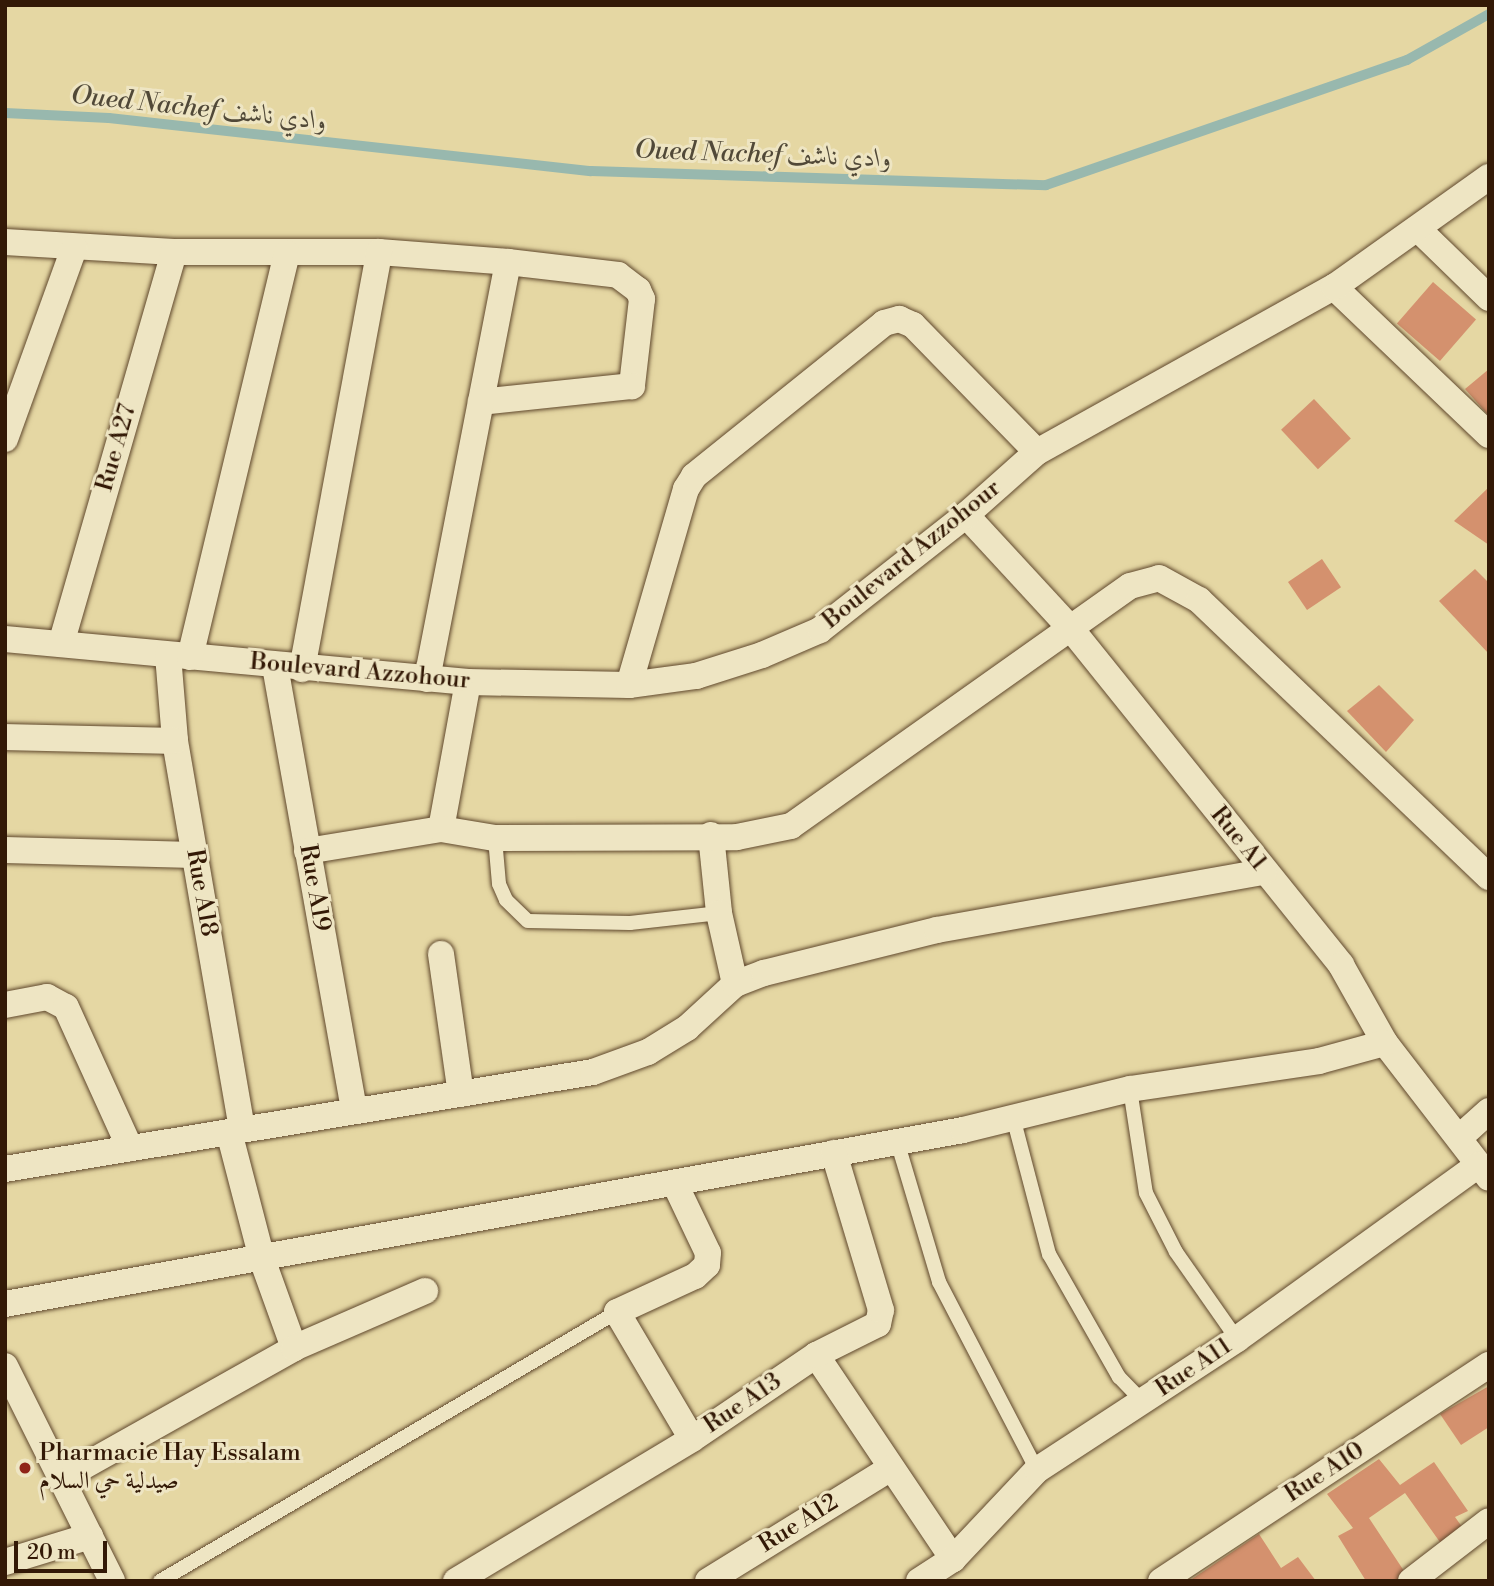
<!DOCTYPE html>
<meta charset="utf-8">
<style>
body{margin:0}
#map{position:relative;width:1494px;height:1586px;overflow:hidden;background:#e5d7a3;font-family:"Libre Bodoni",Amiri,serif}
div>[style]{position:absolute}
.stream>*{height:10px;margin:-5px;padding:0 5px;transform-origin:5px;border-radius:5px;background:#98b8ae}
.building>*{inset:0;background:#d4916e;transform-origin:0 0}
.roads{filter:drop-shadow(0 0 2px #60482d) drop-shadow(0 0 2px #60482d)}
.lane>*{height:14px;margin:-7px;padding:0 7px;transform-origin:7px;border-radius:7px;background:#eee5c3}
.street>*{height:26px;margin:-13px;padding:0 13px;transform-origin:13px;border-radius:13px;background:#eee5c3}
.dots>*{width:19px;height:19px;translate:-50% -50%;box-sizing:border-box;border:4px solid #eee5c3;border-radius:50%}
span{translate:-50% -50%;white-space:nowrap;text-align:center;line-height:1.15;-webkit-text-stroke:6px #eee5c3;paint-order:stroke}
.street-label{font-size:24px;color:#331906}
.poi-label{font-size:24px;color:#331906}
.left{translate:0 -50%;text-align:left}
.water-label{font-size:26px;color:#514938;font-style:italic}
.frame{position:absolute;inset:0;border:7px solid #331906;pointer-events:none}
.scale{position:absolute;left:14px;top:1541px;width:93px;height:32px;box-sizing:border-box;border:4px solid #331906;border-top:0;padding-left:9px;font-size:21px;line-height:24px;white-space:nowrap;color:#331906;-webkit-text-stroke:5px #eee5c3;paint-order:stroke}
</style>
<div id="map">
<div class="stream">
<i style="left:5px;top:113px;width:104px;rotate:2.8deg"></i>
<i style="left:109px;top:118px;width:485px;rotate:6.3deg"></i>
<i style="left:591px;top:171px;width:455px;rotate:1.8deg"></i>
<i style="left:1046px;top:185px;width:382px;rotate:-19.1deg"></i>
<i style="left:1407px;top:60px;width:94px;rotate:-29.3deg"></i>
</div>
<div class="building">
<i style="left:1433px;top:282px;width:57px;height:55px;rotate:41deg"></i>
<i style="clip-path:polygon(1489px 369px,1489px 416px,1465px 389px)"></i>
<i style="left:1314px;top:399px;width:54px;height:45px;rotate:47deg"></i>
<i style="clip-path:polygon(1489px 487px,1489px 545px,1454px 521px)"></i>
<i style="left:1322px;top:559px;width:34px;height:41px;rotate:56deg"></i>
<i style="clip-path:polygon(1475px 569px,1489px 583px,1489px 654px,1439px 601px)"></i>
<i style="clip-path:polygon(1379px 685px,1414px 720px,1386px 752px,1347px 711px)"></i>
<i style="clip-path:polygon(1489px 1386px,1489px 1427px,1461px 1445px,1440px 1414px)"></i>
<i style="clip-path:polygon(1379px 1459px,1400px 1485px,1434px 1462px,1468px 1511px,1455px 1517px,1465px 1531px,1442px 1545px,1405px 1493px,1369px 1518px,1406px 1574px,1395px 1581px,1366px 1581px,1338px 1536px,1353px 1528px,1327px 1494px)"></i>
<i style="clip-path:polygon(1259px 1534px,1281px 1568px,1298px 1557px,1316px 1581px,1189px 1581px)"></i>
</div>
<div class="roads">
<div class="lane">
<i style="left:495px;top:838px;width:46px;rotate:85deg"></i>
<i style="left:499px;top:884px;width:17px;rotate:66deg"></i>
<i style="left:506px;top:900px;width:30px;rotate:44deg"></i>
<i style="left:528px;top:921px;width:102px;rotate:1.1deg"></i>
<i style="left:630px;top:923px;width:90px;rotate:-6.4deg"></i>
<i style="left:1130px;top:1089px;width:105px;rotate:81.3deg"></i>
<i style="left:1146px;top:1193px;width:66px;rotate:63deg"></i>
<i style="left:1176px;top:1252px;width:106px;rotate:55deg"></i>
<i style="left:1013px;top:1117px;width:142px;rotate:75.3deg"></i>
<i style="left:1049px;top:1254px;width:142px;rotate:60.4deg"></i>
<i style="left:1119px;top:1377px;width:35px;rotate:46deg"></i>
<i style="left:897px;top:1141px;width:147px;rotate:73.4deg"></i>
<i style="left:939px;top:1282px;width:212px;rotate:62.5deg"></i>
<i style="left:160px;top:1581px;width:530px;rotate:-30.48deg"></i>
</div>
<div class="street">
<i style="left:1418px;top:229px;width:99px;rotate:44.2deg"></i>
<i style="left:5px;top:242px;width:169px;rotate:3.4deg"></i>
<i style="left:174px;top:252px;width:205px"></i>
<i style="left:379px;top:252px;width:129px;rotate:4.4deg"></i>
<i style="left:508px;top:262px;width:111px;rotate:6.7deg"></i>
<i style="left:618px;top:275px;width:25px;rotate:37deg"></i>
<i style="left:638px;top:290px;width:10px;rotate:66deg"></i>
<i style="left:642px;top:299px;width:88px;rotate:96.6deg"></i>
<i style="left:632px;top:386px;width:152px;rotate:174deg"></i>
<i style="left:1334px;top:287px;width:214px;rotate:43.7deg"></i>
<i style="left:5px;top:439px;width:203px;rotate:-70.1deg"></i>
<i style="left:966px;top:515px;width:156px;rotate:47.3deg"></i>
<i style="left:1072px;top:630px;width:430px;rotate:51.2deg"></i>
<i style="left:1341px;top:965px;width:90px;rotate:60.6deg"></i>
<i style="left:1385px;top:1043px;width:170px;rotate:52.4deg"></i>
<i style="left:5px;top:639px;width:465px;rotate:5.3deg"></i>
<i style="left:468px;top:682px;width:161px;rotate:1.1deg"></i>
<i style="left:629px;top:685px;width:68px;rotate:-7.7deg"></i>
<i style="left:696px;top:676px;width:69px;rotate:-17.7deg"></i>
<i style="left:762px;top:655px;width:63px;rotate:-23.3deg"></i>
<i style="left:820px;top:630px;width:186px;rotate:-38.2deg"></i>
<i style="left:966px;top:515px;width:95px;rotate:-41.6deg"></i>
<i style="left:1037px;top:452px;width:340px;rotate:-29.1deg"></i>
<i style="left:1334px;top:287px;width:190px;rotate:-35.4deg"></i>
<i style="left:61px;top:644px;width:408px;rotate:-73.9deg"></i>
<i style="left:168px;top:655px;width:86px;rotate:85.3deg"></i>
<i style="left:175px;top:741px;width:394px;rotate:80.2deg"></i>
<i style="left:190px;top:657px;width:415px;rotate:-76.5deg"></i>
<i style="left:275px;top:666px;width:450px;rotate:79.9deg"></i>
<i style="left:302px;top:669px;width:424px;rotate:-79.5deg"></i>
<i style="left:427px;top:679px;width:425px;rotate:-79deg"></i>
<i style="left:629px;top:685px;width:204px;rotate:-73.8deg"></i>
<i style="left:686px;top:489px;width:15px;rotate:-58deg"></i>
<i style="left:694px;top:476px;width:244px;rotate:-38.8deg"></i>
<i style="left:884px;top:323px;width:16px;rotate:-15deg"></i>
<i style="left:899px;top:319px;width:15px;rotate:23deg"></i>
<i style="left:913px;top:325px;width:177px;rotate:45.7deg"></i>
<i style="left:5px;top:737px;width:170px;rotate:1.3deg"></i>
<i style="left:441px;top:829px;width:149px;rotate:-79.6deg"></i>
<i style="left:711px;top:835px;width:78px;rotate:84.1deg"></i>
<i style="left:719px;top:913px;width:73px;rotate:77.3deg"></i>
<i style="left:5px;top:850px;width:189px;rotate:1.5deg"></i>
<i style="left:307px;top:851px;width:136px;rotate:-9.3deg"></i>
<i style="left:441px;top:829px;width:55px;rotate:9.5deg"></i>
<i style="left:495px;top:838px;width:242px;rotate:-0.2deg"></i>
<i style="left:737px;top:837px;width:55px;rotate:-11.5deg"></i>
<i style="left:791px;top:826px;width:415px;rotate:-35.3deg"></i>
<i style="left:1130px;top:586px;width:30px;rotate:-15deg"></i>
<i style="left:1159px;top:578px;width:46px;rotate:28.8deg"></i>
<i style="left:1199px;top:600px;width:401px;rotate:43.7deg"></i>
<i style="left:441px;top:954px;width:141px;rotate:81.9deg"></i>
<i style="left:5px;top:1005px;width:43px;rotate:-10.8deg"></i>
<i style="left:47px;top:997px;width:21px;rotate:28deg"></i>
<i style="left:66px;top:1007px;width:155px;rotate:65.6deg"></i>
<i style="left:229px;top:1132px;width:131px;rotate:75.4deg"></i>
<i style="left:262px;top:1259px;width:95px;rotate:70.2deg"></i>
<i style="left:1460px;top:1137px;width:39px;rotate:-42deg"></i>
<i style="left:5px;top:1169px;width:596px;rotate:-9.37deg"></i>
<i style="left:593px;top:1072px;width:59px;rotate:-20deg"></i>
<i style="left:648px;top:1052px;width:46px;rotate:-31.6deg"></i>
<i style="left:687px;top:1028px;width:65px;rotate:-42.5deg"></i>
<i style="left:735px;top:984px;width:31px;rotate:-21deg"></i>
<i style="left:764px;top:973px;width:178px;rotate:-14deg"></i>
<i style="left:937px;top:930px;width:332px;rotate:-10.1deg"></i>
<i style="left:675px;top:1184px;width:76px;rotate:64.4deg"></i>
<i style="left:708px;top:1253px;width:12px;rotate:95deg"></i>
<i style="left:707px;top:1265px;width:16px;rotate:137deg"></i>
<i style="left:695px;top:1276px;width:86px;rotate:155.2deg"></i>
<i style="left:617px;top:1312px;width:147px;rotate:59.4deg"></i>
<i style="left:5px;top:1304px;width:974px;rotate:-10.29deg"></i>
<i style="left:963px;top:1130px;width:172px;rotate:-13.8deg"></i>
<i style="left:1130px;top:1089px;width:191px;rotate:-8.4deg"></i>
<i style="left:1319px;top:1061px;width:68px;rotate:-15.3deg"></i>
<i style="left:816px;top:1355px;width:246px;rotate:56.1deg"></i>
<i style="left:5px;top:1366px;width:240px;rotate:63.5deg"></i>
<i style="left:61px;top:1479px;width:267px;rotate:-29.3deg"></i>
<i style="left:294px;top:1348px;width:143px;rotate:-23.5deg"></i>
<i style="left:5px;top:1562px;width:89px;rotate:-17deg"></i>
<i style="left:456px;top:1581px;width:275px;rotate:-31deg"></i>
<i style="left:692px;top:1439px;width:150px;rotate:-34.1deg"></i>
<i style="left:816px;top:1355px;width:69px;rotate:-26.6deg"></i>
<i style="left:878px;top:1324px;width:14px;rotate:-78deg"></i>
<i style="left:881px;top:1310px;width:164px;rotate:-106.7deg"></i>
<i style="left:708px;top:1581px;width:215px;rotate:-31.7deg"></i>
<i style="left:919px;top:1581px;width:40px;rotate:-32.9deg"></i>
<i style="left:953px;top:1559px;width:122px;rotate:-46.7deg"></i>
<i style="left:1037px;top:1470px;width:239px;rotate:-33.2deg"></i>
<i style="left:1237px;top:1339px;width:297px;rotate:-35.8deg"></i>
<i style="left:1161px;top:1581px;width:393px;rotate:-33.4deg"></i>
<i style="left:1411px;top:1581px;width:98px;rotate:-37.6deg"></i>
</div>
</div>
<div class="dots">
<i style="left:25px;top:1468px;background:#8f2418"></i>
</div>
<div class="street-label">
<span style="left:117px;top:448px;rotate:-74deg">Rue A27</span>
<span style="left:912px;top:555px;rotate:-39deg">Boulevard Azzohour</span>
<span style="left:360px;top:672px;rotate:5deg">Boulevard Azzohour</span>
<span style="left:1238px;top:839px;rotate:51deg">Rue A1</span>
<span style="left:314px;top:888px;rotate:80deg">Rue A19</span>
<span style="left:201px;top:893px;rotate:80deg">Rue A18</span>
<span style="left:1194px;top:1368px;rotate:-34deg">Rue A11</span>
<span style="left:743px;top:1404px;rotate:-34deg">Rue A13</span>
<span style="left:1325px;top:1473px;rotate:-33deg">Rue A10</span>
<span style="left:799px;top:1524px;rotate:-32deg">Rue A12</span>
</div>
<div class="poi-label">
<span class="left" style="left:39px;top:1468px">Pharmacie Hay Essalam<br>صيدلية حي السلام</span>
</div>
<div class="water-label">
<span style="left:199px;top:109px;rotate:6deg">Oued Nachef وادي ناشف</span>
<span style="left:763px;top:155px;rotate:2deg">Oued Nachef وادي ناشف</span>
</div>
<div class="frame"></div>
<div class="scale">20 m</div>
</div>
